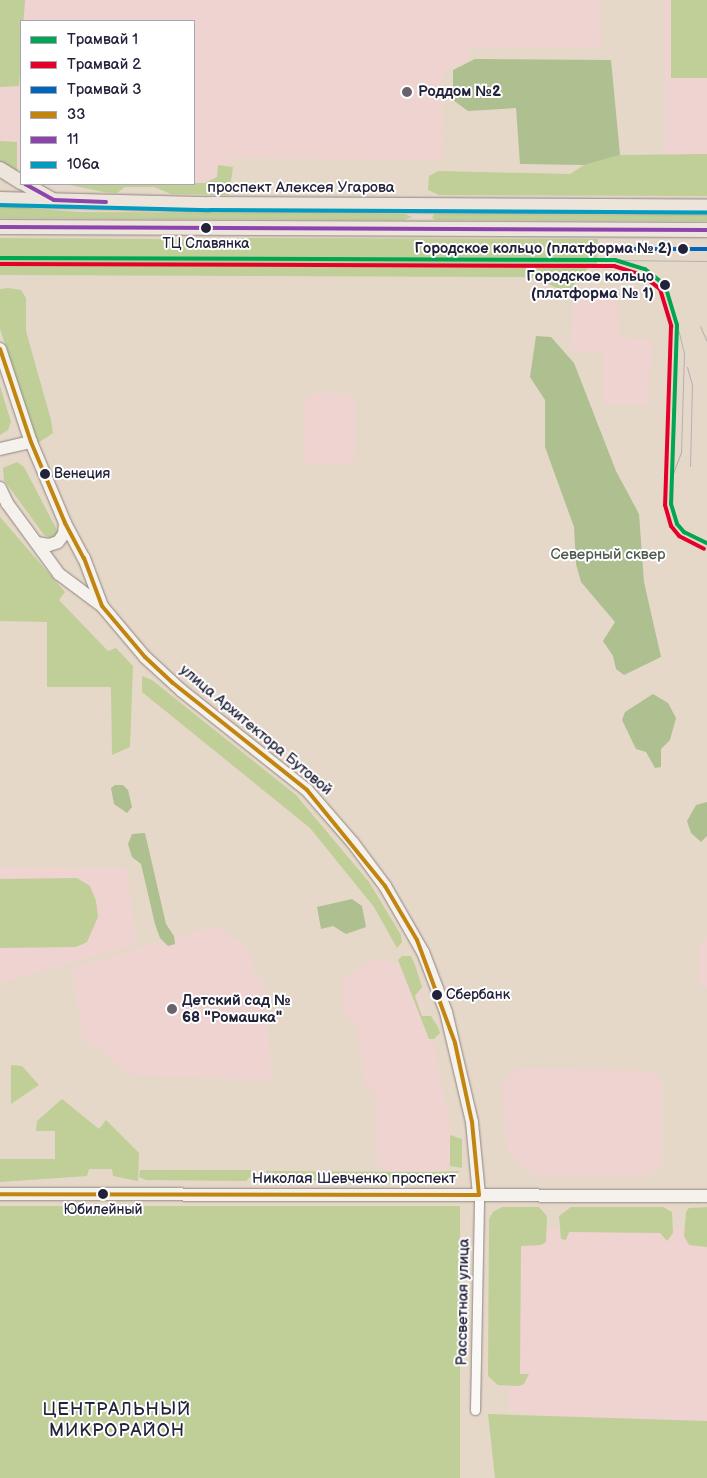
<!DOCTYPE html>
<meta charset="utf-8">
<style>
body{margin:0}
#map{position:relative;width:707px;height:1478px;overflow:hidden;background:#e6d8c8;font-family:"Balsamiq Sans",sans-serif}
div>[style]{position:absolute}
.built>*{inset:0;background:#efd3d0;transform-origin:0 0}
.green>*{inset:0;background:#c0ce98;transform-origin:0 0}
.forest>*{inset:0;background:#aebf90}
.roads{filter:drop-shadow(0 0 1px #8d8682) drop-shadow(0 0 1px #8d8682)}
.minor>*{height:9px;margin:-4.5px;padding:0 4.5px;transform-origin:4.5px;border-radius:4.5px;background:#fbf9f7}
.secondary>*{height:12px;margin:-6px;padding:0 6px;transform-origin:6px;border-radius:6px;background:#f5f1ec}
.primary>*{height:14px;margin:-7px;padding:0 7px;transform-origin:7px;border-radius:7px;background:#ede4dc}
.tram>*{height:1px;margin:-0.5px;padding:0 0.5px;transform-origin:0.5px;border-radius:0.5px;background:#b3b1b2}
.bus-1>*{height:4px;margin:-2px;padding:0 2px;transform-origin:2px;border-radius:2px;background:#c2850f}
.bus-2>*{height:4px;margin:-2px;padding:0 2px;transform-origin:2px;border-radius:2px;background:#8e44ad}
.bus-3>*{height:4px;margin:-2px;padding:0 2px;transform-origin:2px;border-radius:2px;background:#039cbf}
.tram-1>*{height:4px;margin:-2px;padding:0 2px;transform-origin:2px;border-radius:2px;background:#00a651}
.tram-2>*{height:4px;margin:-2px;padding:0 2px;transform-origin:2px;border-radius:2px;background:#e4002b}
.tram-3>*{height:4px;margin:-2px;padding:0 2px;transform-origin:2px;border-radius:2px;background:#0065bd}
.dots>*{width:14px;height:14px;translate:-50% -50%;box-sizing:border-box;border:2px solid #fff;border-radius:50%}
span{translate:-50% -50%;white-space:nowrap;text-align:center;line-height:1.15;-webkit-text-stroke:4px #fff;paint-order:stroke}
.bus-label{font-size:14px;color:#22223b}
.left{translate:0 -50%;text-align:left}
.poi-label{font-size:15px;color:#22223b;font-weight:700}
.street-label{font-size:15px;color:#22223b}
.stop-label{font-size:15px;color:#22223b;font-weight:700}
.right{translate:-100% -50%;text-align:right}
.park-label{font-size:15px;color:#4e5b4e}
.quarter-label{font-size:18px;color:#22223b;letter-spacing:1px}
.legend{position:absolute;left:20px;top:20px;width:175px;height:165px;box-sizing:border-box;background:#fff;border:1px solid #a7a7b1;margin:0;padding:6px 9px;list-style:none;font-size:15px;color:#22223b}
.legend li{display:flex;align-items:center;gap:10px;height:25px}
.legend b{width:25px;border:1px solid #a7a7b1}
</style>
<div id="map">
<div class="built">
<i style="clip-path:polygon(23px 0,601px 0,602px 48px,470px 48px,470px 58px,445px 70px,443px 80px,442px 160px,230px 158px,227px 172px,188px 189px,194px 184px,194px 21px,21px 21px,21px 169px,0 157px,0 60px)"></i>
<i style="left:665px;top:0;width:42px;height:160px"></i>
<i style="clip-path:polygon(574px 299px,611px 299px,618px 305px,619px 337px,652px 341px,648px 404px,603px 404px,604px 353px,571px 351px)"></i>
<i style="clip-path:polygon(347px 393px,355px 401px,355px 455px,349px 465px,310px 465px,304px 460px,305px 400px,311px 394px)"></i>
<i style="clip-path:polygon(0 868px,127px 868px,136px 944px,0 983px)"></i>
<i style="clip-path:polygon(216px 926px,245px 946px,253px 960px,251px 970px,264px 983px,272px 1080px,131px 1075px,82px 1036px,72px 968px)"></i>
<i style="clip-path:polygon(707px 938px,707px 988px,706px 988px,699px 980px,700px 943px)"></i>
<i style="clip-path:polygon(377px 959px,409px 967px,430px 1024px,455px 1154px,438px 1179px,397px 1179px,377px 1164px,375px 1094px,364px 1083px,357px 1025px,342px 1014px,342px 979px)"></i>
<i style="clip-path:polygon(517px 1068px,653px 1071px,662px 1080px,662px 1162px,650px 1175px,535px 1176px,508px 1153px,501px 1083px)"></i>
<i style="clip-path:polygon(507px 1228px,707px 1229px,707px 1428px,595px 1422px,509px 1411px)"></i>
</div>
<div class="green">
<i style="clip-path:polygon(0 0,25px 0,19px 86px,0 87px)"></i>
<i style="left:671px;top:0;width:36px;height:78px"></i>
<i style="clip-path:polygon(0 141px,17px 142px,17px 175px,0 164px)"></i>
<i style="clip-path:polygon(707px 154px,707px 196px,439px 195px,428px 190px,429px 176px,438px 171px,570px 174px,584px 165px,620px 155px)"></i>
<i style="clip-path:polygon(218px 165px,233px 167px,229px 195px,171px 194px,154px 187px,125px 187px,117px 193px,104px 192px,65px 184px,205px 183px,217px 177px)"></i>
<i style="clip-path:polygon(0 206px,80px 212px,405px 214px,412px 217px,404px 220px,0 218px)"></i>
<i style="clip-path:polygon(434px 214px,707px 215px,707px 221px,436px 220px,432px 218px)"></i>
<i style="clip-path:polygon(0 238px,183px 239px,193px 249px,218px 250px,221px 241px,236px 238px,598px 239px,597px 265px,588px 268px,567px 293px,538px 279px,522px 277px,0 275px)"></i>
<i style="clip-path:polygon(8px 288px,21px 290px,26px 298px,26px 331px,51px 420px,53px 433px,38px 443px,0 329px,0 289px)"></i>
<i style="clip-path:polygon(0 386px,11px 422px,8px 430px,0 435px)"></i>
<i style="clip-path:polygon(17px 462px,24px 467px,57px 530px,56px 537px,51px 538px,44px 535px,4px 480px,3px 468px)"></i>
<i style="clip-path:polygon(0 517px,65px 592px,59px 600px,108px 651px,116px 648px,133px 666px,130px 747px,112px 755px,111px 687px,47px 687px,47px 622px,0 621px)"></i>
<i style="clip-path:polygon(142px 676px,152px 680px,296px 795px,369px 882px,401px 935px,402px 942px,397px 948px,374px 907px,310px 828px,142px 692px)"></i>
<i style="clip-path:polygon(77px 878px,90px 886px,96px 901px,98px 917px,87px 942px,76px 947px,0 948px,0 879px)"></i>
<i style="clip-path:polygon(402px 956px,411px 956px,415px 965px,422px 987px,415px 996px,422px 1016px,431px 1016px,438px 1027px,440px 1033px,434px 1039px,429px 1039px,398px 960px)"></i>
<i style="clip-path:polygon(11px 1065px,22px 1066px,39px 1085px,11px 1104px)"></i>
<i style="clip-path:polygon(62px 1099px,99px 1129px,106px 1120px,139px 1153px,138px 1181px,113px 1176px,112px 1169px,89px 1169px,87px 1176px,0 1182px,0 1159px,55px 1159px,55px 1131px,36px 1131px,37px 1121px)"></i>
<i style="clip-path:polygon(450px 1135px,462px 1139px,462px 1168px,450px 1166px)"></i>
<i style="clip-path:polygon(140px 1170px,251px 1170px,251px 1176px,246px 1181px,146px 1180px,139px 1177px)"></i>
<i style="clip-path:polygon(266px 1171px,431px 1172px,460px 1171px,448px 1180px,278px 1181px,270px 1180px)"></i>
<i style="left:0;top:1206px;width:460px;height:272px"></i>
<i style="clip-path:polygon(502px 1207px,539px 1207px,547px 1216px,546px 1242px,541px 1245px,521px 1246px,520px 1374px,529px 1374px,524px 1384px,519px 1386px,498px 1385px,488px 1376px,489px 1219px,493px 1212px)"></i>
<i style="clip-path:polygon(571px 1207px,663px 1207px,672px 1212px,673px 1233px,667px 1241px,660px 1233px,569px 1232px,566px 1240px,561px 1239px,559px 1216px)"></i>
<i style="clip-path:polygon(707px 1207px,707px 1247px,689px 1245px,684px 1236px,686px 1212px,689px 1208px)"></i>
<i style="clip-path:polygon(488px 1414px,707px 1421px,707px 1478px,495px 1478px)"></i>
</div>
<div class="forest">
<i style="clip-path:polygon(475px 59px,611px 60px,620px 155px,584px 165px,520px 164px,516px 108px,468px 111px,453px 100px,453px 70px)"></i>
<i style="clip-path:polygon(536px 336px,551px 337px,574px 363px,616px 471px,639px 514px,644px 582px,661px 657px,624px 675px,616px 669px,613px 656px,603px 641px,615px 622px,581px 582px,576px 564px,574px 527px,545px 447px,545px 400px,530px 377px)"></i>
<i style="clip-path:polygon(653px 694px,668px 703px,676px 718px,670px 740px,661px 749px,661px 767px,655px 768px,646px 752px,636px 749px,622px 720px,625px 712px)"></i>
<i style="clip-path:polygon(115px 785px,123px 785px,128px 790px,132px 807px,127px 813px,114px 804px,111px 788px)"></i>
<i style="clip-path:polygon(707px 802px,707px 836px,701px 842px,691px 833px,687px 821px,696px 805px)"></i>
<i style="clip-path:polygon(145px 833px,166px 924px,174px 936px,175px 944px,168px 946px,160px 938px,155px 924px,141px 864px,132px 857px,128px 844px,132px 834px)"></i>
<i style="clip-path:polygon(352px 899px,362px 906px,366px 927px,346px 934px,333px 926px,321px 929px,317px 907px)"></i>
</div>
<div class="roads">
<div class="minor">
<i style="left:475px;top:1410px;width:215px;rotate:-88.9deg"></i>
</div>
<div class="secondary">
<i style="left:0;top:349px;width:98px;rotate:71.6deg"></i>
<i style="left:31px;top:442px;width:88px;rotate:67.2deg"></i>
<i style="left:65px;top:523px;width:40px;rotate:62deg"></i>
<i style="left:84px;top:558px;width:51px;rotate:69.4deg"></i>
<i style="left:0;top:449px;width:32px;rotate:-13deg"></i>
<i style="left:0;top:488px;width:17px;rotate:65deg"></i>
<i style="left:7px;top:503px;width:88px;rotate:53.8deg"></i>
<i style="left:59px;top:574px;width:54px;rotate:36.7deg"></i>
<i style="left:102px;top:606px;width:67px;rotate:49.9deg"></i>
<i style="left:145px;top:657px;width:50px;rotate:42.6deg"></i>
<i style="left:182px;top:691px;width:159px;rotate:38.4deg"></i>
<i style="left:307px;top:790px;width:70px;rotate:49deg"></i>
<i style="left:353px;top:843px;width:54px;rotate:53.3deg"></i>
<i style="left:385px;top:886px;width:76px;rotate:60.1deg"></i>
<i style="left:423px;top:952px;width:64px;rotate:69deg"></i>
<i style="left:446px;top:1012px;width:113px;rotate:76.7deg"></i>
<i style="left:472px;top:1122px;width:73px;rotate:84.5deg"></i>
<i style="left:37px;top:543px;width:12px;rotate:9deg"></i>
<i style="left:49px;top:545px;width:9px;rotate:-18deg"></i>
<i style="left:58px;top:542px;width:10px;rotate:-53deg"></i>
<i style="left:64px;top:534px;width:11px;rotate:-85deg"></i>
<i style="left:0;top:1194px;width:707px;rotate:0.16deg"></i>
</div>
<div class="primary">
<i style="left:0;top:169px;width:25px;rotate:32deg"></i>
<i style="left:25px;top:184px;width:30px;rotate:30deg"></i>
<i style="left:0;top:199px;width:210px;rotate:1.4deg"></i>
<i style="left:210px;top:204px;width:497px;rotate:0.3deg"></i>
<i style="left:0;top:227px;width:707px;rotate:0.24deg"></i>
</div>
</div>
<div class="tram">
<i style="left:615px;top:260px;width:92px;rotate:0.6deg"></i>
<i style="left:700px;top:326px;width:17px;rotate:66deg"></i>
<i style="left:687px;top:367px;width:19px;rotate:74deg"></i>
<i style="left:692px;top:385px;width:81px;rotate:91.4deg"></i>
<i style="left:670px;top:481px;width:30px;rotate:-69deg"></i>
<i style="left:681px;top:453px;width:100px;rotate:-88.3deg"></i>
<i style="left:684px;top:353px;width:29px;rotate:-104deg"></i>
</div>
<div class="bus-1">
<i style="left:0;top:349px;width:98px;rotate:71.6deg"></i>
<i style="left:31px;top:442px;width:88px;rotate:67.2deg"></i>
<i style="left:65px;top:523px;width:40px;rotate:62deg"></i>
<i style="left:84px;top:558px;width:51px;rotate:69.4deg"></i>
<i style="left:102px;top:606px;width:67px;rotate:49.9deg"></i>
<i style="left:145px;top:657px;width:38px;rotate:43deg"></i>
<i style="left:173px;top:683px;width:171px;rotate:38.6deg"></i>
<i style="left:307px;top:790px;width:124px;rotate:50.9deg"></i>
<i style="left:385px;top:886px;width:63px;rotate:59.3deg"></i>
<i style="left:417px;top:940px;width:110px;rotate:69.7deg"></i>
<i style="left:455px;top:1043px;width:81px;rotate:77.9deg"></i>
<i style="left:472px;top:1122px;width:73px;rotate:84.5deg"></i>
<i style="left:479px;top:1195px;width:479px;rotate:-179.9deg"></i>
</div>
<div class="bus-2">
<i style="left:25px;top:184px;width:33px;rotate:29deg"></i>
<i style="left:54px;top:200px;width:52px;rotate:2.2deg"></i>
<i style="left:0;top:227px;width:707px;rotate:0.24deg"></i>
</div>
<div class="bus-3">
<i style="left:0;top:205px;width:210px;rotate:1.4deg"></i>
<i style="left:210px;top:210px;width:497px;rotate:0.3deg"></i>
</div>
<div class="tram-1">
<i style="left:0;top:258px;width:615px;rotate:0.19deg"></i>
<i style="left:615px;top:260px;width:31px;rotate:17deg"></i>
<i style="left:645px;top:269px;width:26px;rotate:39deg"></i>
<i style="left:665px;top:285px;width:42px;rotate:73.3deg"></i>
<i style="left:677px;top:325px;width:179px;rotate:91.9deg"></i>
<i style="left:671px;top:504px;width:21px;rotate:73deg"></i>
<i style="left:677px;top:524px;width:11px;rotate:49deg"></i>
<i style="left:684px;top:532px;width:25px;rotate:26deg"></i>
</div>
<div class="tram-2">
<i style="left:0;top:264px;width:614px;rotate:0.19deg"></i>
<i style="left:614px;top:266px;width:29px;rotate:18deg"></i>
<i style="left:642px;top:275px;width:23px;rotate:38deg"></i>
<i style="left:660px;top:289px;width:39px;rotate:73deg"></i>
<i style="left:671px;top:326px;width:179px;rotate:91.9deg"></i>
<i style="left:665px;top:505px;width:22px;rotate:74deg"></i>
<i style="left:671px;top:526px;width:13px;rotate:51deg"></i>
<i style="left:679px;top:536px;width:28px;rotate:27deg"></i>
</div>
<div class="tram-3">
<i style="left:630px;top:249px;width:77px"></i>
</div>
<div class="dots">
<i style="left:407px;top:92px;background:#67626c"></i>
<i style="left:206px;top:228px;background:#22223b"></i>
<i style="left:683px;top:249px;background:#22223b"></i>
<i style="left:665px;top:285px;background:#22223b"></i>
<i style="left:45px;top:474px;background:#22223b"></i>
<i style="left:437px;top:995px;background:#22223b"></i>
<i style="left:172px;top:1009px;background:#67626c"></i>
<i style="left:103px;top:1194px;background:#22223b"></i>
</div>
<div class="bus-label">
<span style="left:206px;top:244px">ТЦ Славянка</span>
<span class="left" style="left:54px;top:474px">Венеция</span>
<span class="left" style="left:446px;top:995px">Сбербанк</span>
<span style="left:103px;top:1210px">Юбилейный</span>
</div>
<div class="poi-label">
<span class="left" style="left:418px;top:92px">Роддом №2</span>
<span class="left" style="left:182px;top:1009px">Детский сад №<br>68 "Ромашка"</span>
</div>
<div class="street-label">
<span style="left:301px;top:188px">проспект Алексея Угарова</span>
<span style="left:256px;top:730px;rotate:40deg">улица Архитектора Бутовой</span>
<span style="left:354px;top:1179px">Николая Шевченко проспект</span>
<span style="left:463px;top:1302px;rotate:-89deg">Рассветная улица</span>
</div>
<div class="stop-label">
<span class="right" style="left:672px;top:249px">Городское кольцо (платформа № 2)</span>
<span class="right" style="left:654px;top:285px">Городское кольцо<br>(платформа № 1)</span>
</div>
<div class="park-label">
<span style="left:608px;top:555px">Северный сквер</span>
</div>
<div class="quarter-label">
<span style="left:117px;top:1421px">ЦЕНТРАЛЬНЫЙ<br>МИКРОРАЙОН</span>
</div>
<ul class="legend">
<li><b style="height:6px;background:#00a651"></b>Трамвай 1</li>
<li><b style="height:6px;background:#e4002b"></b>Трамвай 2</li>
<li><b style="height:6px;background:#0065bd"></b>Трамвай 3</li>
<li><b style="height:6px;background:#c2850f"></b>33</li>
<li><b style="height:6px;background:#8e44ad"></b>11</li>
<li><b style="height:6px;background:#039cbf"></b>106а</li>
</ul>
</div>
